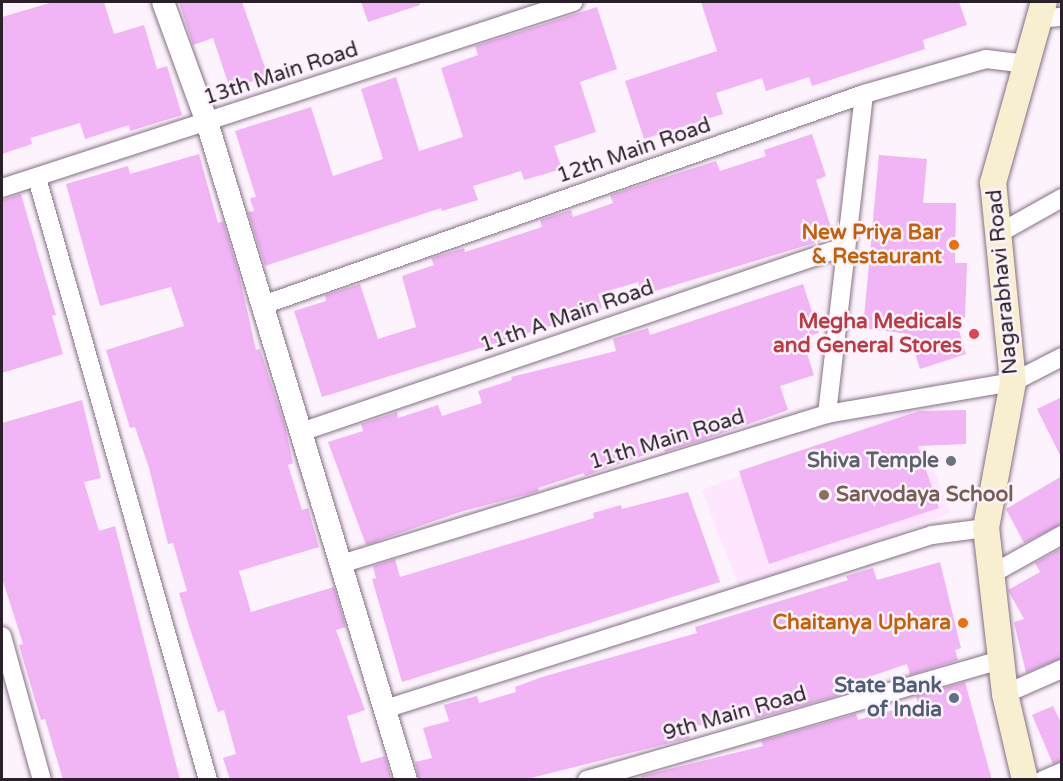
<!DOCTYPE html>
<style>
body{margin:0}
#map{position:relative;width:1063px;height:781px;overflow:hidden;background:#fdf3fd;font-family:"Varela Round",sans-serif}
div>[style]{position:absolute}
.built>*{inset:0;background:#fee6fe;transform-origin:0 0}
.building>*{inset:0;background:#f1b4f4}
.roads{filter:drop-shadow(0 0 2px #847085) drop-shadow(0 0 2px #847085)}
.minor>*{height:18px;margin:-9px;padding:0 9px;transform-origin:9px;border-radius:9px;background:#fff}
.tertiary>*{height:22px;margin:-11px;padding:0 11px;transform-origin:11px;border-radius:11px;background:#fff}
.secondary>*{height:26px;margin:-13px;padding:0 13px;transform-origin:13px;border-radius:13px;background:#f8efd0}
.dots>*{width:16px;height:16px;translate:-50% -50%;box-sizing:border-box;border:3px solid #fdf3fd;border-radius:50%}
span{translate:-50% -50%;white-space:nowrap;text-align:center;line-height:1.15;-webkit-text-stroke:5px #fdf3fd;paint-order:stroke}
.street-label{font-size:21px;color:#292029}
.food-label{font-size:21px;color:#c56008;font-weight:700}
.right{translate:-100% -50%;text-align:right}
.health-label{font-size:21px;color:#be3a42;font-weight:700}
.worship-label{font-size:21px;color:#5b616d;font-weight:700}
.education-label{font-size:21px;color:#785e54;font-weight:700}
.left{translate:0 -50%;text-align:left}
.service-label{font-size:21px;color:#4e5e75;font-weight:700}
.frame{position:absolute;inset:0;border:3px solid #292029;pointer-events:none}
</style>
<div id="map">
<div class="built">
<i style="left:911px;top:410px;width:110px;height:224px;rotate:69deg"></i>
</div>
<div class="building">
<i style="clip-path:polygon(53px 2px,104px 2px,114px 34px,144px 25px,157px 69px,167px 66px,182px 115px,130px 131px,129px 125px,85px 139px,80px 123px,30px 138px,32px 144px,2px 154px,2px 17px)"></i>
<i style="clip-path:polygon(179px 2px,242px 2px,268px 76px,230px 89px,213px 38px,193px 45px)"></i>
<i style="clip-path:polygon(361px 2px,419px 2px,420px 5px,368px 22px)"></i>
<i style="clip-path:polygon(701px 2px,959px 2px,967px 25px,923px 40px,925px 49px,812px 86px,809px 77px,766px 91px,762px 78px,716px 93px,723px 114px,644px 139px,625px 81px,717px 51px)"></i>
<i style="clip-path:polygon(597px 7px,617px 69px,580px 82px,596px 132px,554px 146px,562px 169px,524px 180px,521px 171px,473px 186px,478px 200px,442px 211px,441px 208px,265px 266px,248px 212px,254px 211px,250px 198px,256px 197px,235px 131px,311px 107px,333px 176px,383px 159px,361px 89px,396px 77px,419px 151px,463px 137px,441px 68px,478px 55px,475px 46px)"></i>
<i style="clip-path:polygon(812px 134px,826px 176px,816px 180px,834px 237px,642px 295px,638px 282px,598px 294px,602px 308px,567px 321px,322px 397px,294px 311px,326px 301px,325px 295px,360px 284px,378px 339px,416px 327px,402px 276px,434px 265px,431px 258px,464px 248px,465px 252px,542px 227px,540px 220px,571px 210px,573px 217px,613px 203px,610px 195px,716px 161px,720px 171px,766px 156px,764px 150px)"></i>
<i style="clip-path:polygon(199px 154px,218px 223px,223px 221px,239px 274px,256px 350px,260px 349px,285px 426px,293px 463px,288px 465px,302px 510px,308px 508px,319px 547px,239px 571px,251px 612px,334px 587px,346px 627px,336px 630px,365px 710px,347px 716px,361px 763px,385px 756px,392px 780px,230px 780px,223px 758px,236px 754px,224px 710px,218px 712px,190px 629px,179px 593px,187px 591px,173px 543px,168px 544px,149px 468px,135px 427px,130px 428px,106px 350px,184px 326px,171px 287px,100px 306px,66px 184px,128px 166px,130px 174px)"></i>
<i style="clip-path:polygon(879px 155px,927px 159px,923px 203px,956px 203px,955px 263px,967px 263px,965px 318px,955px 317px,966px 354px,920px 369px,909px 334px,863px 328px)"></i>
<i style="clip-path:polygon(21px 194px,56px 315px,52px 316px,63px 354px,2px 373px,2px 200px)"></i>
<i style="clip-path:polygon(803px 284px,819px 333px,802px 338px,814px 375px,780px 386px,788px 410px,703px 440px,665px 452px,664px 448px,585px 476px,584px 473px,538px 488px,539px 491px,460px 512px,366px 545px,328px 442px,363px 431px,361px 424px,397px 412px,398px 418px,438px 405px,442px 416px,482px 403px,478px 391px,512px 380px,511px 377px,616px 351px,613px 339px,648px 328px,650px 335px)"></i>
<i style="clip-path:polygon(1062px 397px,1062px 459px,1037px 409px)"></i>
<i style="clip-path:polygon(82px 400px,101px 478px,84px 482px,99px 531px,115px 526px,180px 780px,63px 780px,45px 719px,41px 720px,19px 645px,23px 644px,2px 578px,2px 423px)"></i>
<i style="clip-path:polygon(966px 410px,966px 444px,918px 446px,939px 508px,769px 564px,739px 471px,919px 411px)"></i>
<i style="clip-path:polygon(1062px 476px,1062px 524px,1024px 543px,1006px 509px)"></i>
<i style="clip-path:polygon(688px 492px,720px 582px,402px 682px,372px 579px,376px 578px,373px 566px,395px 559px,400px 577px,594px 518px,593px 513px,621px 505px,622px 509px)"></i>
<i style="clip-path:polygon(1062px 548px,1062px 658px,1026px 673px,1014px 622px,1024px 619px,1008px 590px,1040px 572px,1035px 563px)"></i>
<i style="clip-path:polygon(940px 562px,961px 648px,955px 650px,958px 660px,910px 675px,907px 664px,848px 684px,850px 692px,755px 719px,753px 710px,687px 729px,690px 738px,523px 780px,419px 780px,415px 762px,432px 758px,423px 728px,449px 721px,444px 705px,477px 696px,479px 703px,516px 692px,515px 687px,542px 677px,697px 633px,695px 627px,848px 580px,846px 576px,873px 568px,877px 580px)"></i>
<i style="clip-path:polygon(965px 682px,992px 780px,642px 780px,641px 776px,763px 746px,761px 741px,856px 714px,858px 720px,918px 703px,916px 696px)"></i>
<i style="clip-path:polygon(1053px 706px,1062px 725px,1062px 761px,1053px 764px,1032px 715px)"></i>
</div>
<div class="roads">
<div class="minor">
<i style="left:1037px;top:19px;width:25px;rotate:-5deg"></i>
<i style="left:37px;top:178px;width:626px;rotate:74.14deg"></i>
<i style="left:2px;top:188px;width:601px;rotate:-18.04deg"></i>
<i style="left:996px;top:235px;width:76px;rotate:-29.3deg"></i>
<i style="left:263px;top:305px;width:637px;rotate:-19.35deg"></i>
<i style="left:864px;top:94px;width:127px;rotate:-16deg"></i>
<i style="left:986px;top:59px;width:39px;rotate:7deg"></i>
<i style="left:827px;top:414px;width:322px;rotate:-83.4deg"></i>
<i style="left:301px;top:432px;width:576px;rotate:-18.84deg"></i>
<i style="left:341px;top:564px;width:509px;rotate:-17.15deg"></i>
<i style="left:827px;top:414px;width:189px;rotate:-9.8deg"></i>
<i style="left:1013px;top:382px;width:55px;rotate:-27deg"></i>
<i style="left:990px;top:575px;width:82px;rotate:-29.1deg"></i>
<i style="left:2px;top:636px;width:149px;rotate:74.5deg"></i>
<i style="left:1005px;top:694px;width:62px;rotate:-23.7deg"></i>
<i style="left:385px;top:709px;width:574px;rotate:-17.65deg"></i>
<i style="left:932px;top:535px;width:54px;rotate:-7.4deg"></i>
<i style="left:587px;top:780px;width:430px;rotate:-16.2deg"></i>
<i style="left:1043px;top:780px;width:21px;rotate:-23deg"></i>
</div>
<div class="tertiary">
<i style="left:163px;top:2px;width:128px;rotate:69.9deg"></i>
<i style="left:207px;top:122px;width:687px;rotate:73.17deg"></i>
</div>
<div class="secondary">
<i style="left:1025px;top:780px;width:88px;rotate:-103.1deg"></i>
<i style="left:1005px;top:694px;width:167px;rotate:-96.5deg"></i>
<i style="left:986px;top:528px;width:148px;rotate:-79.5deg"></i>
<i style="left:1013px;top:382px;width:200px;rotate:-95.7deg"></i>
<i style="left:993px;top:183px;width:188px;rotate:-74.3deg"></i>
</div>
</div>
<div class="dots">
<i style="left:954px;top:245px;background:#e8710a"></i>
<i style="left:974px;top:334px;background:#e0444e"></i>
<i style="left:951px;top:461px;background:#6b7280"></i>
<i style="left:824px;top:495px;background:#8d6e63"></i>
<i style="left:963px;top:623px;background:#e8710a"></i>
<i style="left:954px;top:698px;background:#5c6f8a"></i>
</div>
<div class="street-label">
<span style="left:281px;top:74px;rotate:-18deg">13th Main Road</span>
<span style="left:634px;top:151px;rotate:-19deg">12th Main Road</span>
<span style="left:1003px;top:282px;rotate:-95deg">Nagarabhavi Road</span>
<span style="left:567px;top:317px;rotate:-19deg">11th A Main Road</span>
<span style="left:667px;top:440px;rotate:-17deg">11th Main Road</span>
<span style="left:735px;top:714px;rotate:-16deg">9th Main Road</span>
</div>
<div class="food-label">
<span class="right" style="left:942px;top:245px">New Priya Bar<br>&amp; Restaurant</span>
<span class="right" style="left:951px;top:623px">Chaitanya Uphara</span>
</div>
<div class="health-label">
<span class="right" style="left:962px;top:334px">Megha Medicals<br>and General Stores</span>
</div>
<div class="worship-label">
<span class="right" style="left:939px;top:461px">Shiva Temple</span>
</div>
<div class="education-label">
<span class="left" style="left:836px;top:495px">Sarvodaya School</span>
</div>
<div class="service-label">
<span class="right" style="left:942px;top:698px">State Bank<br>of India</span>
</div>
<div class="frame"></div>
</div>
